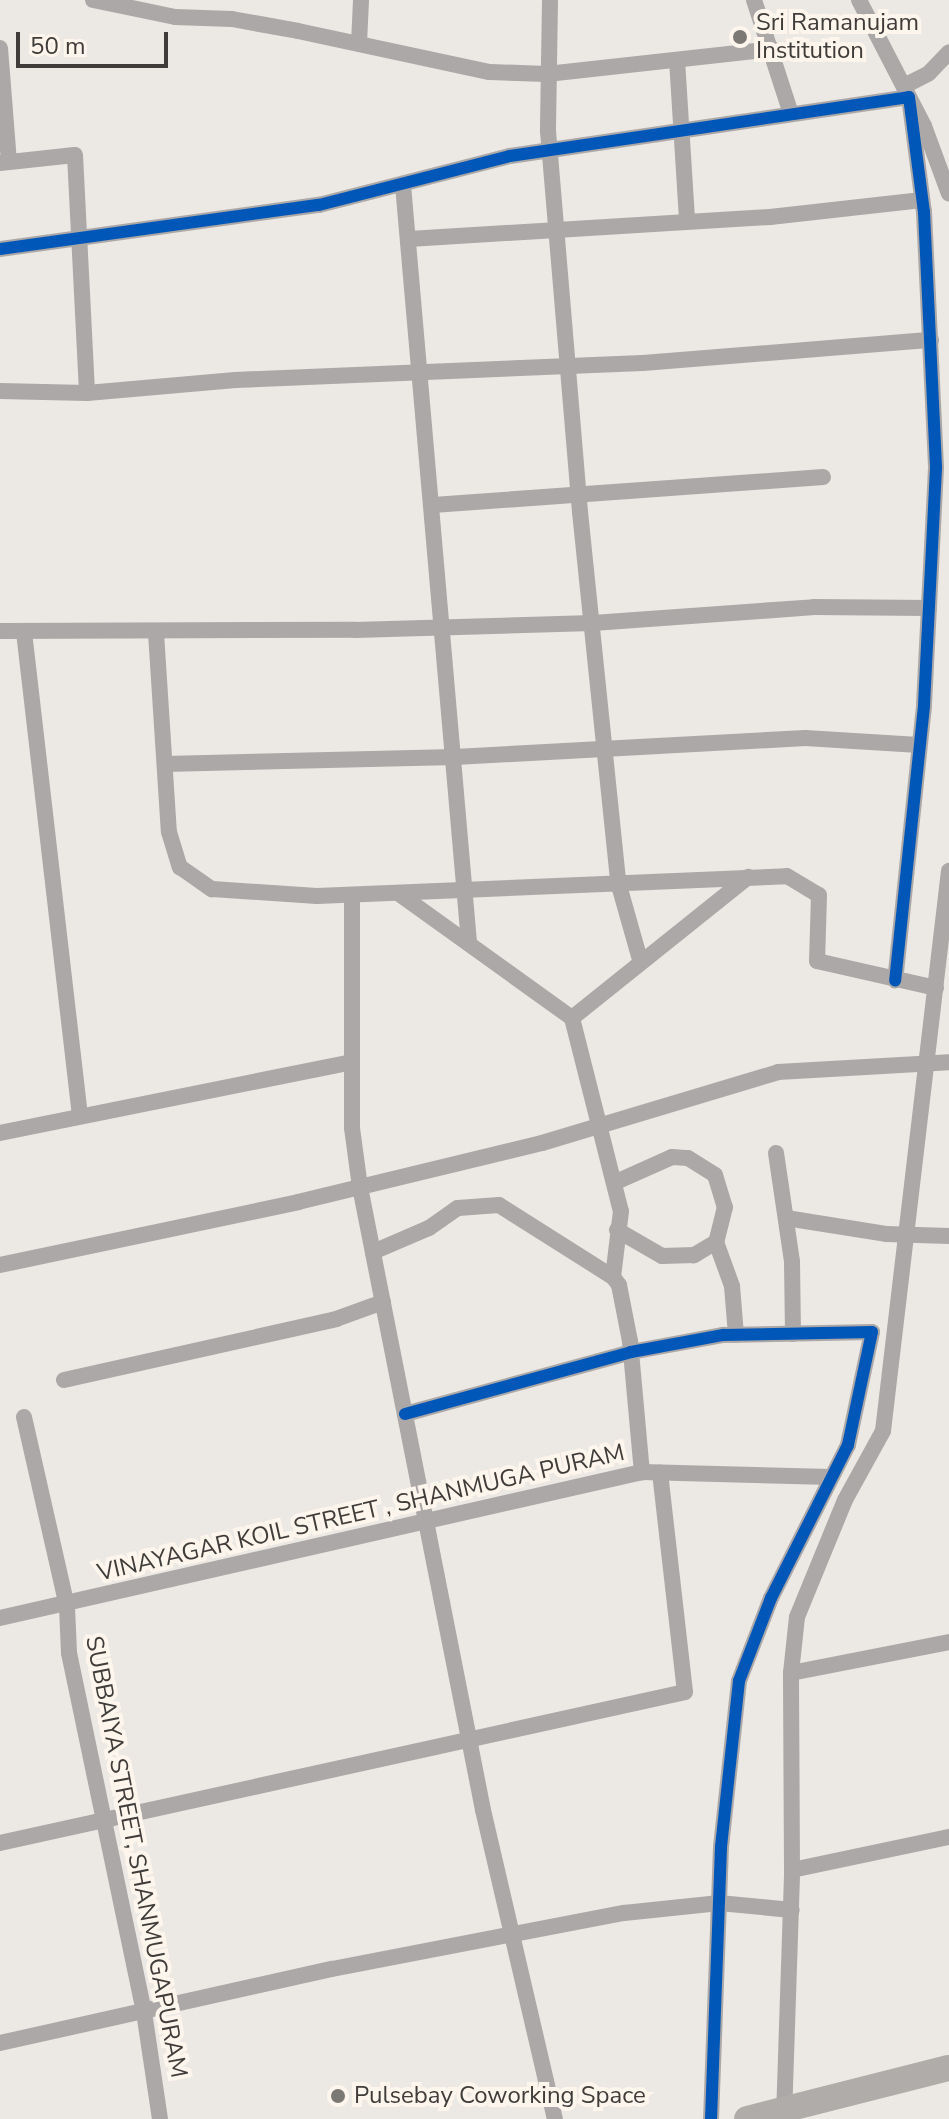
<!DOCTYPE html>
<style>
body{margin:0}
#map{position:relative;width:949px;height:2119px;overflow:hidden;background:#ece8e3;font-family:"Nunito Sans",sans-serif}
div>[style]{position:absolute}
.street>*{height:16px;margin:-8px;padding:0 8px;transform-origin:8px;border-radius:8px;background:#aba8a7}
.primary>*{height:26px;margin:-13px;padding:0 13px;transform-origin:13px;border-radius:13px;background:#afaca9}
.cycleway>*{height:12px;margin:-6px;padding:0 6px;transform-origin:6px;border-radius:6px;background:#0057b8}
.dots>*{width:22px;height:22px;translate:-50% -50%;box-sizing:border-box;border:4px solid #fef5ed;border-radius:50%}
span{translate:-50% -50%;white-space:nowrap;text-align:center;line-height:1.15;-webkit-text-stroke:8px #fef5ed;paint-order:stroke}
.poi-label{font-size:24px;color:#3f3c39}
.left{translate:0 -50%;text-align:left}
.street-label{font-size:24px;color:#3f3c39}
.scale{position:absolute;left:16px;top:32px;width:152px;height:36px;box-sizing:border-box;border:4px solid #3f3c39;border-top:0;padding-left:10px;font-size:24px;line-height:28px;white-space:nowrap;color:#3f3c39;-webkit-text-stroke:6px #fef5ed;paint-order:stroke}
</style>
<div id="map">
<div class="street">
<i style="left:93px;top:0;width:84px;rotate:11.7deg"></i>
<i style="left:175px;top:17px;width:57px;rotate:2deg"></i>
<i style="left:232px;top:19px;width:67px;rotate:10.3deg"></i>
<i style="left:298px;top:31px;width:196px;rotate:12.1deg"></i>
<i style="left:490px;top:72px;width:57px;rotate:2deg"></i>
<i style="left:547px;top:74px;width:227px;rotate:-6.3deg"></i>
<i style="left:550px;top:0;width:131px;rotate:90.9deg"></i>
<i style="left:548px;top:131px;width:382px;rotate:85.2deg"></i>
<i style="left:580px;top:512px;width:372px;rotate:84.1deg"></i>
<i style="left:618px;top:882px;width:81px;rotate:74.2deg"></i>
<i style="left:754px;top:0;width:117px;rotate:72deg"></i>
<i style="left:859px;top:0;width:142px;rotate:62.7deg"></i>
<i style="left:924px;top:126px;width:72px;rotate:69.8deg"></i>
<i style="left:359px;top:43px;width:43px;rotate:-87.3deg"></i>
<i style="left:0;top:48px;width:114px;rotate:85.5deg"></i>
<i style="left:677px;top:60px;width:159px;rotate:86.4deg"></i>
<i style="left:904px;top:86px;width:28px;rotate:-27deg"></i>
<i style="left:929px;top:73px;width:29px;rotate:-46deg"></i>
<i style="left:0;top:163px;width:75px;rotate:-6.1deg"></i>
<i style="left:75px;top:155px;width:238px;rotate:87.1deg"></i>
<i style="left:403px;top:185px;width:761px;rotate:85.02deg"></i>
<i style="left:409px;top:239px;width:362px;rotate:-3.5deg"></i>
<i style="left:770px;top:217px;width:153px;rotate:-6.4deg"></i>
<i style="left:0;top:249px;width:322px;rotate:-7.9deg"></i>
<i style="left:319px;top:205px;width:197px;rotate:-14.4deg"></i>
<i style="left:510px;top:156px;width:403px;rotate:-8.4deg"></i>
<i style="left:909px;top:97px;width:116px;rotate:82.6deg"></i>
<i style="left:924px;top:212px;width:256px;rotate:87.3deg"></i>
<i style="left:936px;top:468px;width:238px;rotate:92.9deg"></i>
<i style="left:924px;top:706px;width:276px;rotate:96deg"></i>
<i style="left:0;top:391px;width:87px;rotate:1.3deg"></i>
<i style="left:87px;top:393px;width:149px;rotate:-5deg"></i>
<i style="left:235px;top:380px;width:408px;rotate:-2.4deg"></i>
<i style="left:643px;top:363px;width:289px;rotate:-4.6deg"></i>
<i style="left:433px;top:505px;width:391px;rotate:-4.1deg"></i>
<i style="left:0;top:631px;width:355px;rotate:-0.2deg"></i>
<i style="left:355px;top:630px;width:238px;rotate:-1.7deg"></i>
<i style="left:593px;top:623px;width:222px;rotate:-4.1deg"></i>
<i style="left:814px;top:607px;width:115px;rotate:0.5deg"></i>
<i style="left:24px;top:632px;width:487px;rotate:83.4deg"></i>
<i style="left:156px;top:633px;width:199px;rotate:86.3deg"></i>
<i style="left:169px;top:832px;width:37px;rotate:73deg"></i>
<i style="left:180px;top:867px;width:39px;rotate:35deg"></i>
<i style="left:212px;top:889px;width:105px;rotate:3.8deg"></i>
<i style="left:317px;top:896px;width:470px;rotate:-2.4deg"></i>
<i style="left:787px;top:876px;width:37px;rotate:31deg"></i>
<i style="left:819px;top:895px;width:66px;rotate:91.7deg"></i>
<i style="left:817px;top:961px;width:122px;rotate:12.8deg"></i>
<i style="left:165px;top:764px;width:290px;rotate:-1.4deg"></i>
<i style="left:455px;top:757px;width:351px;rotate:-3.1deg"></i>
<i style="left:805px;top:738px;width:114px;rotate:3.5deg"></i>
<i style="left:398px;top:893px;width:214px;rotate:35.7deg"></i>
<i style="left:572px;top:1018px;width:199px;rotate:75.8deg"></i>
<i style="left:621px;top:1211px;width:66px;rotate:96.9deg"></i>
<i style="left:352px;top:895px;width:233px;rotate:90deg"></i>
<i style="left:352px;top:1128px;width:60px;rotate:82.3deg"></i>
<i style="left:360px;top:1187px;width:635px;rotate:78.83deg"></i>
<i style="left:483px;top:1810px;width:317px;rotate:76.9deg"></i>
<i style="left:572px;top:1018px;width:226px;rotate:-38.7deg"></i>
<i style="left:0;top:1133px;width:359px;rotate:-11.4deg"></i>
<i style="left:776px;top:1153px;width:110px;rotate:81.6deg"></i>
<i style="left:792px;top:1262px;width:72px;rotate:89.2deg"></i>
<i style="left:616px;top:1182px;width:61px;rotate:-24.1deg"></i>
<i style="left:672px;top:1157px;width:16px;rotate:4deg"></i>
<i style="left:688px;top:1158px;width:32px;rotate:32deg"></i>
<i style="left:715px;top:1175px;width:34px;rotate:73deg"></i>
<i style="left:725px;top:1207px;width:36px;rotate:104deg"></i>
<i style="left:716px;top:1242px;width:26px;rotate:149deg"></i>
<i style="left:694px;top:1255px;width:32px;rotate:178deg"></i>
<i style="left:662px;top:1256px;width:52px;rotate:-150deg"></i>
<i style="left:786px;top:1218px;width:101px;rotate:9.1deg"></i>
<i style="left:886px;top:1234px;width:63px;rotate:1.8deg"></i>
<i style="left:716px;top:1242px;width:47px;rotate:70deg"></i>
<i style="left:732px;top:1286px;width:49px;rotate:85.3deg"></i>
<i style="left:373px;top:1252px;width:61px;rotate:-23.2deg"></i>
<i style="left:429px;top:1228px;width:35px;rotate:-35deg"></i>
<i style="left:458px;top:1208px;width:41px;rotate:-4.2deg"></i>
<i style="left:499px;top:1205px;width:135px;rotate:32.3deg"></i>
<i style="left:613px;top:1277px;width:10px;rotate:53deg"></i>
<i style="left:619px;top:1285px;width:57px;rotate:78.9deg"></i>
<i style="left:630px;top:1341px;width:132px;rotate:84.8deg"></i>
<i style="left:0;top:1265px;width:305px;rotate:-11.9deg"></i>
<i style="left:298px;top:1202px;width:251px;rotate:-13.6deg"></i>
<i style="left:542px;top:1143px;width:246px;rotate:-16.7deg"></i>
<i style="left:778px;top:1072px;width:171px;rotate:-3.3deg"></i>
<i style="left:64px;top:1380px;width:279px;rotate:-12.6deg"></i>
<i style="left:336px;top:1319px;width:50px;rotate:-19.9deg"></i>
<i style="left:405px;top:1414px;width:234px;rotate:-15.3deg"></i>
<i style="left:631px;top:1352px;width:94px;rotate:-10.5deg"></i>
<i style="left:723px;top:1335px;width:149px;rotate:-1.2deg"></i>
<i style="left:872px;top:1332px;width:116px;rotate:102deg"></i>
<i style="left:848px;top:1445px;width:171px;rotate:116.7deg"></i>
<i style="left:771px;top:1598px;width:89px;rotate:111.1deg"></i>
<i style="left:739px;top:1681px;width:167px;rotate:96.2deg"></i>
<i style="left:721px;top:1847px;width:272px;rotate:92.1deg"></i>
<i style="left:24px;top:1417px;width:195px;rotate:77.2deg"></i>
<i style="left:67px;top:1607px;width:46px;rotate:87.5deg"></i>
<i style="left:69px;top:1653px;width:367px;rotate:78.2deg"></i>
<i style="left:144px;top:2012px;width:108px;rotate:81.5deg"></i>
<i style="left:0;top:1618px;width:658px;rotate:-12.81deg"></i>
<i style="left:642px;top:1472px;width:189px;rotate:1.5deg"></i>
<i style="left:791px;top:1673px;width:161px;rotate:-11.1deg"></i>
<i style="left:0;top:1843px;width:701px;rotate:-12.43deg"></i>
<i style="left:685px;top:1692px;width:221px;rotate:-96.5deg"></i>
<i style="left:792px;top:1870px;width:160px;rotate:-11.9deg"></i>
<i style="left:0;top:2043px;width:340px;rotate:-12.6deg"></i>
<i style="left:332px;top:1969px;width:297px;rotate:-10.9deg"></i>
<i style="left:624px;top:1913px;width:96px;rotate:-6deg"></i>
<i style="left:719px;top:1903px;width:73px;rotate:5.5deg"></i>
<i style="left:784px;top:2117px;width:247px;rotate:-88.1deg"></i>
<i style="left:792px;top:1870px;width:197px;rotate:-90.3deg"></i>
<i style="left:791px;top:1673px;width:56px;rotate:-83.9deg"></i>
<i style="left:797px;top:1617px;width:126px;rotate:-67.7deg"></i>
<i style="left:845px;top:1500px;width:79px;rotate:-61.2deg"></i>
<i style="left:883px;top:1431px;width:564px;rotate:-83.28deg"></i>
</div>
<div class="primary">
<i style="left:747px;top:2119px;width:208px;rotate:-14.2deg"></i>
</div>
<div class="cycleway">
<i style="left:0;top:249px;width:322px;rotate:-7.9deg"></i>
<i style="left:319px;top:205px;width:197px;rotate:-14.4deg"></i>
<i style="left:510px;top:156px;width:403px;rotate:-8.4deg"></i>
<i style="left:909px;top:97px;width:116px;rotate:82.6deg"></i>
<i style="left:924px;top:212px;width:256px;rotate:87.3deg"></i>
<i style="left:936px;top:468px;width:238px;rotate:92.9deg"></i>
<i style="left:924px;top:706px;width:276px;rotate:96deg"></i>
<i style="left:405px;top:1414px;width:234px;rotate:-15.3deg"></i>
<i style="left:631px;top:1352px;width:94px;rotate:-10.5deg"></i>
<i style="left:723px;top:1335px;width:149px;rotate:-1.2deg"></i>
<i style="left:872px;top:1332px;width:116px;rotate:102deg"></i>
<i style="left:848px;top:1445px;width:171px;rotate:116.7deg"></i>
<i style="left:771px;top:1598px;width:89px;rotate:111.1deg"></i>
<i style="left:739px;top:1681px;width:167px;rotate:96.2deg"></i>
<i style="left:721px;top:1847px;width:272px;rotate:92.1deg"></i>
</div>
<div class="dots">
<i style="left:740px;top:37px;background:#7c7874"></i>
<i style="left:338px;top:2096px;background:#7c7874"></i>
</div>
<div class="poi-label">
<span class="left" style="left:756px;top:37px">Sri Ramanujam<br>Institution</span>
<span class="left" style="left:354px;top:2096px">Pulsebay Coworking Space</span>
</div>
<div class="street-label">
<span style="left:361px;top:1513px;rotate:-13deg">VINAYAGAR KOIL STREET , SHANMUGA PURAM</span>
<span style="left:136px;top:1857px;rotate:79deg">SUBBAIYA STREET, SHANMUGAPURAM</span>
</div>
<div class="scale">50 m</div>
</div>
